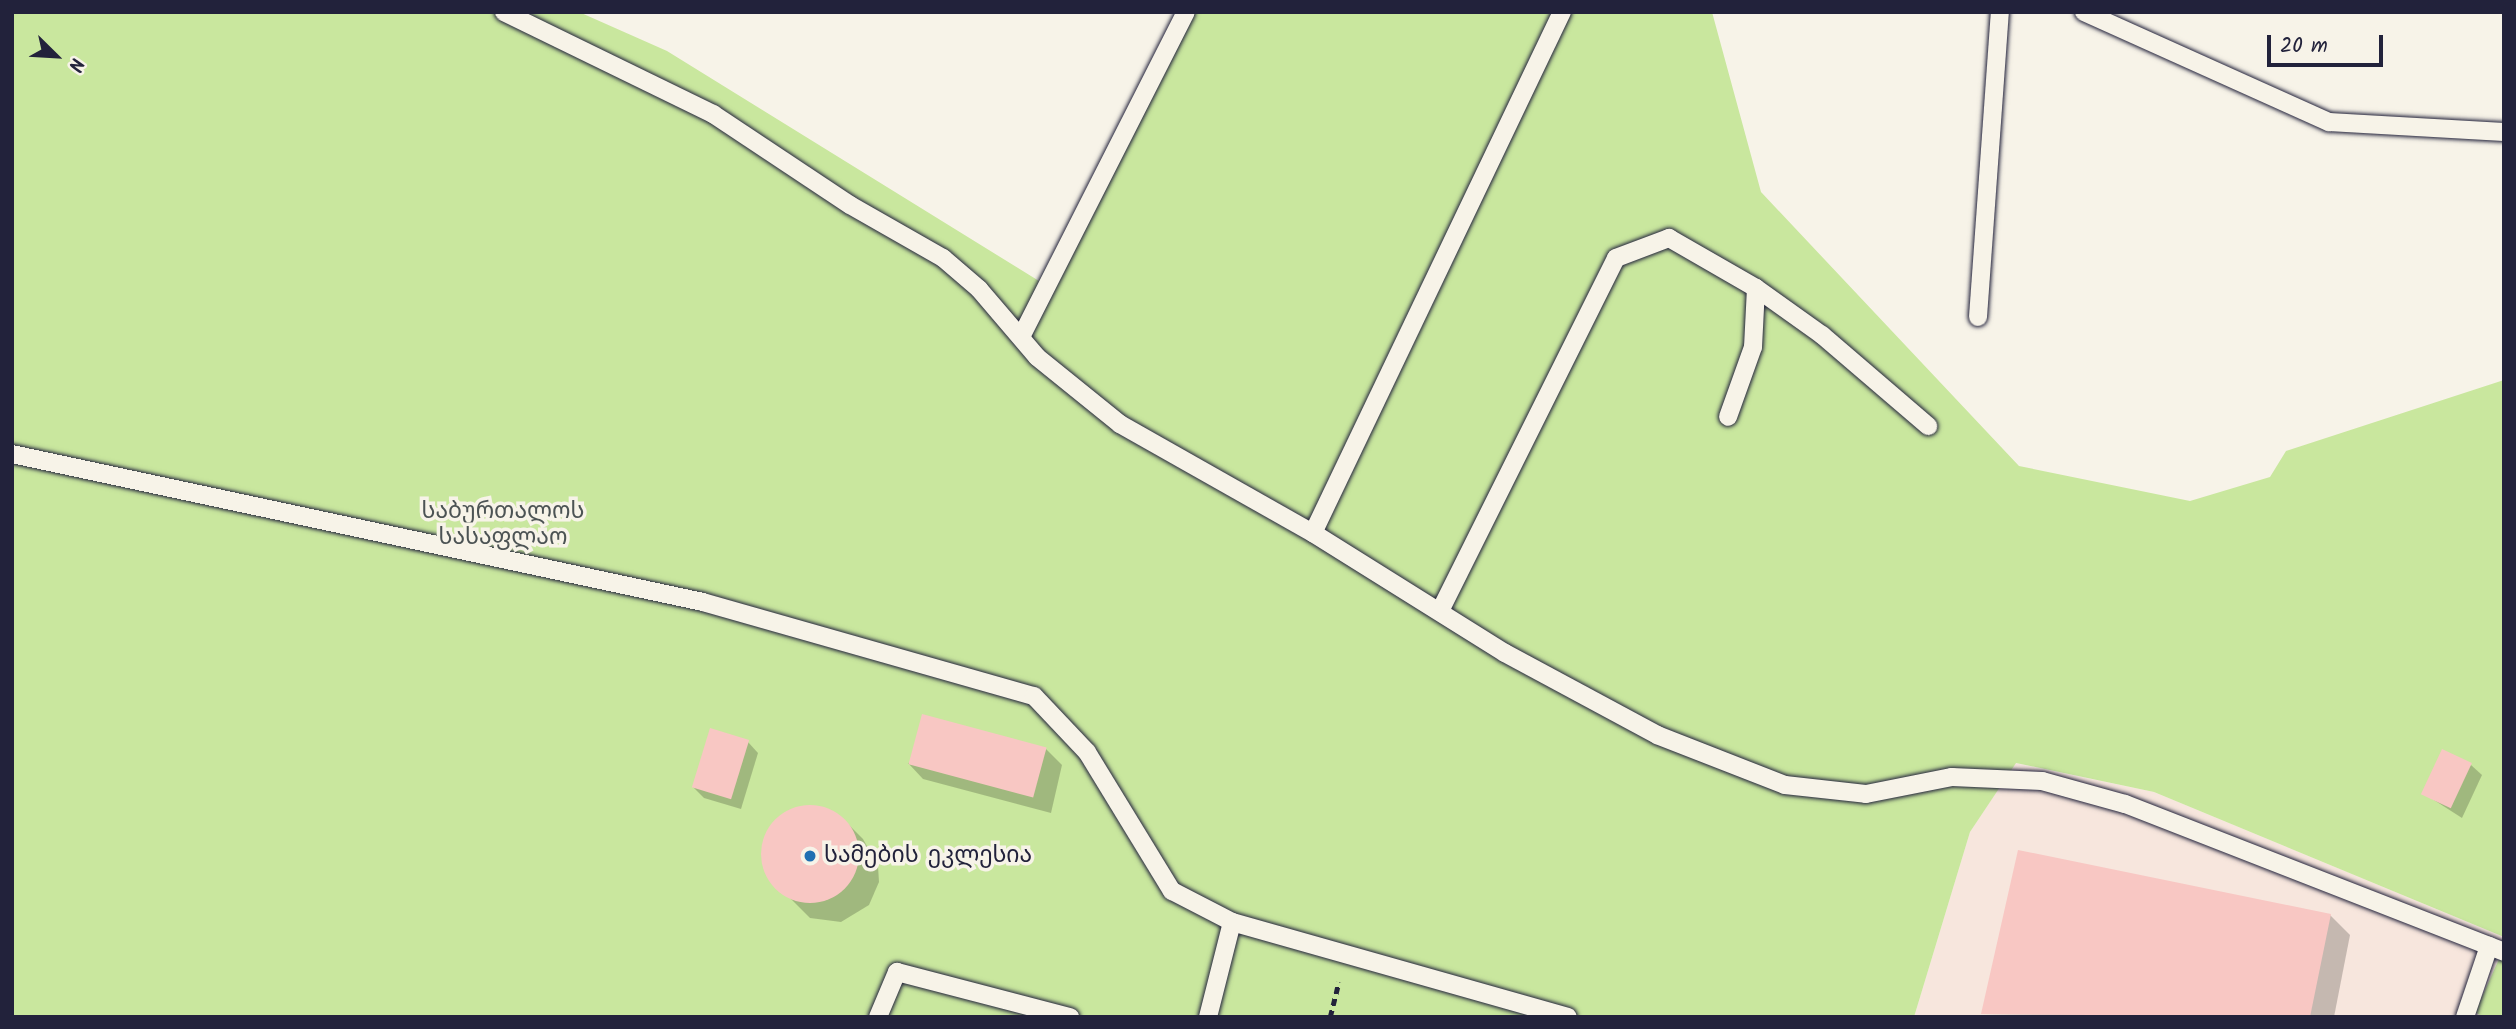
<!DOCTYPE html>
<meta charset="utf-8">
<style>
body{margin:0}
#map{position:relative;width:2516px;height:1029px;overflow:hidden;background:#f7f3e8;font-family:Kalam,"Noto Sans Georgian",sans-serif}
div>[style]{position:absolute}
.built>*{inset:0;background:#f7e6dd}
.green>*{inset:0;background:#c9e79e}
.shadow>*{inset:0;background:#0003}
.building>*{inset:0;background:#f8c7c3;transform-origin:0 0}
.round{border-radius:50%}
.path>*{height:4.5px;margin-top:-2.25px;transform-origin:0;background:repeating-linear-gradient(90deg,#22223b 0 7px,transparent 0 12px)}
.roads{filter:drop-shadow(0 0 2px #22223b) drop-shadow(0 0 2px #22223b)}
.lane>*{height:18px;margin:-9px;padding:0 9px;transform-origin:9px;border-radius:9px;background:#f7f3e8}
.dots>*{width:19px;height:19px;translate:-50% -50%;box-sizing:border-box;border:4px solid #f7f3e8;border-radius:50%}
span{translate:-50% -50%;white-space:nowrap;text-align:center;line-height:1.15;-webkit-text-stroke:7px #f7f3e8;paint-order:stroke}
.park-label{font-size:23px;color:#4c5354}
.poi-label{font-size:23px;color:#22223b}
.left{translate:0 -50%;text-align:left}
.frame{position:absolute;inset:0;border:14px solid #22223b;pointer-events:none}
.north{position:absolute;left:21px;top:21px;width:70px;height:70px;-webkit-text-stroke:5px #f7f3e8;paint-order:stroke;rotate:114deg;font-size:19px;font-weight:700;line-height:28px;text-align:center;color:#22223b}
.north::after{content:'';display:block;margin:auto;width:24px;height:32px;background:#22223b;clip-path:polygon(50% 0,100% 100%,50% 72%,0 100%)}
.scale{position:absolute;left:2267px;top:35px;width:116px;height:32px;box-sizing:border-box;border:4px solid #22223b;border-top:0;padding-left:9px;font-size:21px;line-height:24px;white-space:nowrap;color:#22223b;-webkit-text-stroke:5px #f7f3e8;paint-order:stroke}
</style>
<div id="map">
<div class="built">
<i style="clip-path:polygon(2015px 763px,2154px 792px,2504px 937px,2504px 948px,2475px 1012px,2483px 1017px,1914px 1017px,1970px 832px)"></i>
</div>
<div class="green">
<i style="clip-path:polygon(12px 12px,579px 12px,667px 51px,1039px 281px,1178px 12px,1712px 12px,1761px 192px,2019px 466px,2190px 501px,2270px 477px,2286px 451px,2504px 380px,2504px 937px,2154px 792px,2016px 763px,1970px 832px,1914px 1017px,12px 1017px)"></i>
<i style="clip-path:polygon(2504px 948px,2504px 1017px,2483px 1017px,2475px 1012px)"></i>
</div>
<div class="shadow">
<i style="clip-path:polygon(748px 742px,758px 753px,741px 809px,704px 798px,693px 787px)"></i>
<i style="clip-path:polygon(1046px 749px,1062px 765px,1051px 813px,923px 779px,908px 763px)"></i>
<i style="clip-path:polygon(2471px 765px,2482px 775px,2462px 818px,2423px 793px)"></i>
<i style="clip-path:polygon(808px 806px,824px 808px,842px 818px,863px 839px,878px 866px,879px 882px,869px 905px,841px 922px,810px 918px,768px 876px,763px 851px,776px 821px,792px 810px)"></i>
<i style="clip-path:polygon(2330px 915px,2350px 935px,2334px 1017px,1983px 1014px)"></i>
</div>
<div class="building">
<i style="left:922px;top:714px;width:129px;height:52px;rotate:15deg"></i>
<i style="left:710px;top:728px;width:41px;height:62px;rotate:17deg"></i>
<i style="left:2442px;top:749px;width:33px;height:50px;rotate:25deg"></i>
<i class="round" style="left:761px;top:805px;width:98px;height:98px"></i>
<i style="clip-path:polygon(2018px 850px,2331px 914px,2310px 1017px,1981px 1014px)"></i>
</div>
<div class="path">
<i style="left:1330px;top:1017px;width:36px;rotate:-76deg"></i>
</div>
<div class="roads">
<div class="lane">
<i style="left:504px;top:12px;width:233px;rotate:26deg"></i>
<i style="left:713px;top:114px;width:164px;rotate:33.6deg"></i>
<i style="left:850px;top:205px;width:107px;rotate:29.7deg"></i>
<i style="left:943px;top:258px;width:48px;rotate:40.7deg"></i>
<i style="left:979px;top:289px;width:89px;rotate:49.5deg"></i>
<i style="left:1037px;top:357px;width:107px;rotate:38.9deg"></i>
<i style="left:1120px;top:424px;width:222px;rotate:29.5deg"></i>
<i style="left:1313px;top:533px;width:226px;rotate:32deg"></i>
<i style="left:1505px;top:653px;width:173px;rotate:28.3deg"></i>
<i style="left:1657px;top:735px;width:137px;rotate:21.3deg"></i>
<i style="left:1785px;top:785px;width:81px;rotate:6.3deg"></i>
<i style="left:1866px;top:794px;width:88px;rotate:-11.2deg"></i>
<i style="left:1952px;top:777px;width:90px;rotate:2.5deg"></i>
<i style="left:2042px;top:781px;width:86px;rotate:15.5deg"></i>
<i style="left:2125px;top:804px;width:407px;rotate:21.3deg"></i>
<i style="left:2084px;top:12px;width:269px;rotate:24.2deg"></i>
<i style="left:2329px;top:122px;width:175px;rotate:3.3deg"></i>
<i style="left:1756px;top:288px;width:81px;rotate:35.5deg"></i>
<i style="left:1822px;top:335px;width:140px;rotate:40.6deg"></i>
<i style="left:1978px;top:317px;width:306px;rotate:-85.9deg"></i>
<i style="left:1021px;top:337px;width:364px;rotate:-63.1deg"></i>
<i style="left:12px;top:454px;width:707px;rotate:12.09deg"></i>
<i style="left:703px;top:602px;width:344px;rotate:15.9deg"></i>
<i style="left:1034px;top:696px;width:77px;rotate:46.6deg"></i>
<i style="left:1087px;top:752px;width:163px;rotate:58.6deg"></i>
<i style="left:1172px;top:891px;width:68px;rotate:27.3deg"></i>
<i style="left:1232px;top:922px;width:349px;rotate:15.8deg"></i>
<i style="left:1313px;top:533px;width:577px;rotate:-64.46deg"></i>
<i style="left:1440px;top:611px;width:394px;rotate:-63.5deg"></i>
<i style="left:1616px;top:258px;width:57px;rotate:-20.7deg"></i>
<i style="left:1669px;top:238px;width:100px;rotate:29.9deg"></i>
<i style="left:1756px;top:288px;width:59px;rotate:92.9deg"></i>
<i style="left:1753px;top:347px;width:74px;rotate:109.7deg"></i>
<i style="left:878px;top:1017px;width:49px;rotate:-67.1deg"></i>
<i style="left:897px;top:972px;width:179px;rotate:14.6deg"></i>
<i style="left:1208px;top:1017px;width:98px;rotate:-75.8deg"></i>
<i style="left:2465px;top:1017px;width:75px;rotate:-71.3deg"></i>
</div>
</div>
<div class="dots">
<i style="left:810px;top:856px;background:#1f6fb2"></i>
</div>
<div class="park-label">
<span style="left:503px;top:525px">საბურთალოს<br>სასაფლაო</span>
</div>
<div class="poi-label">
<span class="left" style="left:824px;top:856px">სამების ეკლესია</span>
</div>
<div class="frame"></div>
<div class="north">N</div>
<div class="scale">20 m</div>
</div>
